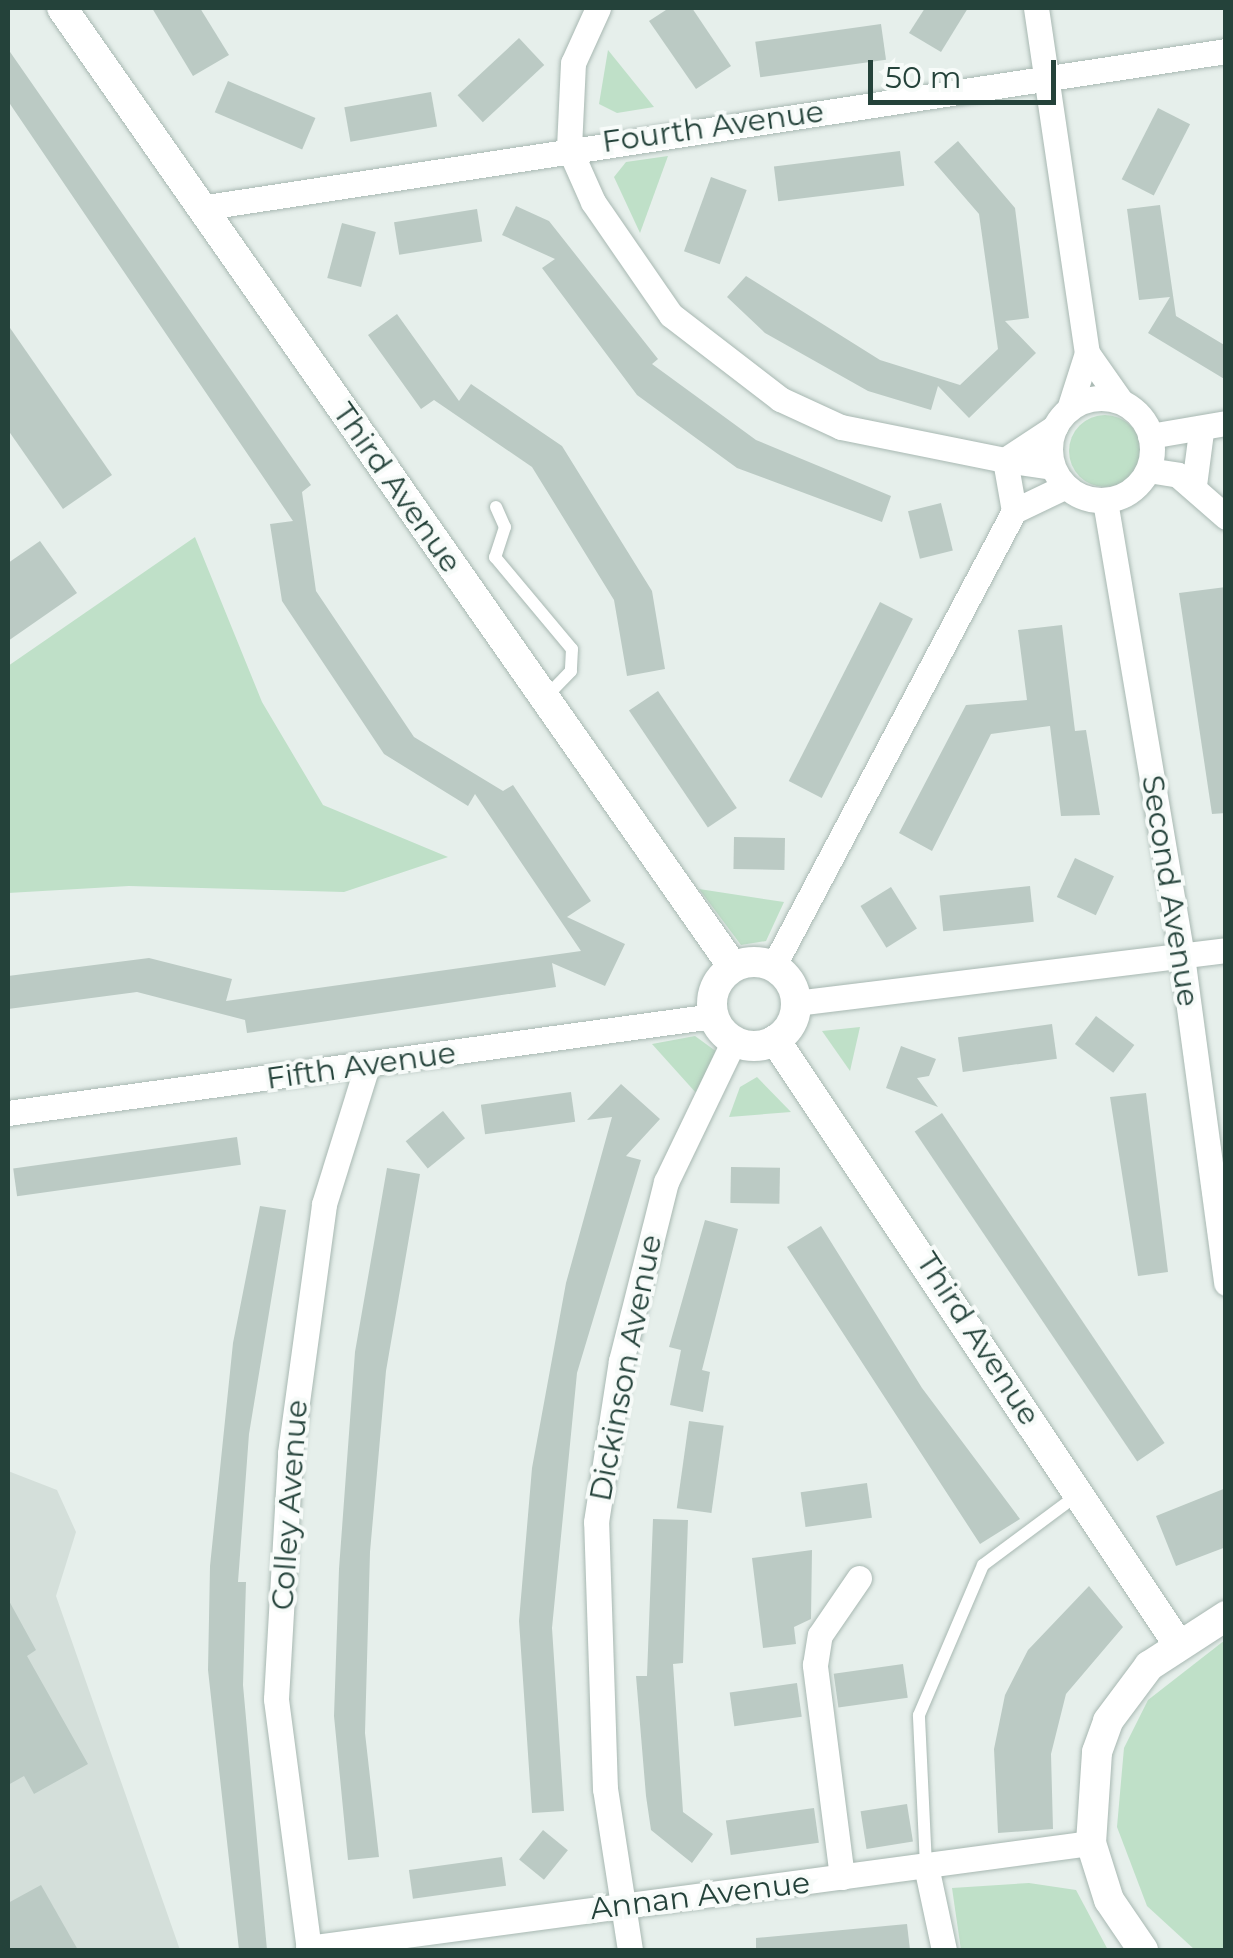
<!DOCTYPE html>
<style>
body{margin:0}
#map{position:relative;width:1233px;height:1958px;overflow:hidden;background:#e6efeb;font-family:Montserrat,sans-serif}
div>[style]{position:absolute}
.built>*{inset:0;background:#d4dfda}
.green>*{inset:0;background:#bfe0c8}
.round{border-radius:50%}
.building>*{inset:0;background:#bbcac4;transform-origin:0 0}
.roads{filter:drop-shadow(0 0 2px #a8b8b2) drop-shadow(0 0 2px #a8b8b2)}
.lane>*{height:12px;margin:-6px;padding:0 6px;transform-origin:6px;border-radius:6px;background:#fff}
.street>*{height:25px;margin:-12.5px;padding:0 12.5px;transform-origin:12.5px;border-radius:12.5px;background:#fff}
.street>.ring{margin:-12.5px;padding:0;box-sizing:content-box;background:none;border:25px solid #fff;border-radius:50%}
.secondary>*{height:30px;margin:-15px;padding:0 15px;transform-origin:15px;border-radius:15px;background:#fff}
.secondary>.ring{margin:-15px;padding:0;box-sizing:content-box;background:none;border:30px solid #fff;border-radius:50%}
span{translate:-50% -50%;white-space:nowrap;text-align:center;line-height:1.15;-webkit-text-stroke:8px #f7fbf9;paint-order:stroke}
.street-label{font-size:30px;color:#24423a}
.frame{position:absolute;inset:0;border:10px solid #24423a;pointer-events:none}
.scale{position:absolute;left:868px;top:60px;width:188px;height:45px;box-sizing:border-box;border:5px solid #24423a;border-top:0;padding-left:12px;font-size:30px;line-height:35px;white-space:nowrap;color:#24423a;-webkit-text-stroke:8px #f7fbf9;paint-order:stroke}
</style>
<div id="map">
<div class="built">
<i style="clip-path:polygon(8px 1471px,57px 1490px,76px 1532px,56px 1596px,180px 1950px,8px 1950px)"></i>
</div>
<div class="green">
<i style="clip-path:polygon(608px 50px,654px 107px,617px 113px,599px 104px)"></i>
<i style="clip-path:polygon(668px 156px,640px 233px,614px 177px,626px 162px)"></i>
<i class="round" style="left:1069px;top:415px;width:72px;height:72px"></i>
<i style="clip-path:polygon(195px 537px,262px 702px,323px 805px,448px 857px,344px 892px,129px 886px,8px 893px,8px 666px)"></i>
<i style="clip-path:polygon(699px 889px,784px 902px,766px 941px,741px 945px)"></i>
<i style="clip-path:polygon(860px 1027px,850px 1071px,822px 1031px)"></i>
<i style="clip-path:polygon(695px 1036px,717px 1052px,697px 1094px,652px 1044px)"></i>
<i style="clip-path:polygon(757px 1077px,791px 1112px,729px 1117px,740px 1087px)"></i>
<i style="clip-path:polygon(1225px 1640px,1225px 1950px,1195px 1950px,1147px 1906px,1117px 1827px,1124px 1748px,1148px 1700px)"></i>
<i style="clip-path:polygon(1029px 1883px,1076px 1890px,1108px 1950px,961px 1950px,952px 1888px)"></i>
</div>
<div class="building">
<i style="clip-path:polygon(152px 8px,200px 8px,229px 55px,193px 76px)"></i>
<i style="clip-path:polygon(669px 8px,692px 8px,731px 66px,696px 89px,649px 21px)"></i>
<i style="clip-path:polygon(925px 8px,968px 8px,941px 52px,909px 33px)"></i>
<i style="left:881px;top:24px;width:36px;height:127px;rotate:82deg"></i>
<i style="left:519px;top:38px;width:37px;height:84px;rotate:47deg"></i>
<i style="clip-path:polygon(8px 49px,311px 485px,302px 492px,316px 591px,414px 737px,503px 791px,513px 785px,591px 901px,567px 917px,625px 944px,605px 986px,552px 963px,556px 987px,247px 1033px,245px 1020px,137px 992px,8px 1009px,8px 976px,149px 958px,232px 979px,226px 1001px,581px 951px,475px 794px,468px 806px,384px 754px,282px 601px,270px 524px,293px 521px,8px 101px)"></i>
<i style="left:228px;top:81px;width:95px;height:34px;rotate:23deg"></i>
<i style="left:431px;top:92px;width:35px;height:88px;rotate:80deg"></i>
<i style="left:1158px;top:108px;width:36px;height:80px;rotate:27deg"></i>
<i style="clip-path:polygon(958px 141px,1015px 208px,1029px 318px,1005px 321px,1036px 353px,969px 418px,938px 386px,931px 410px,868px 391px,765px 333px,727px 297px,746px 276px,880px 360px,960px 385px,998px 349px,979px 214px,934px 162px)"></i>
<i style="left:900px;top:151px;width:35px;height:127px;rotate:83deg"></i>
<i style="left:711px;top:177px;width:38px;height:79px;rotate:20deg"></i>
<i style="clip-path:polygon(1160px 205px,1176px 316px,1226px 346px,1226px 380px,1148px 333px,1170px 297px,1139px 300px,1127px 209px)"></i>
<i style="clip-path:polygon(516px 206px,549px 221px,658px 359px,652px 364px,756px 440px,891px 496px,882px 522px,737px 468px,637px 395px,542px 268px,555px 259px,502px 235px)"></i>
<i style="left:477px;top:209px;width:33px;height:84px;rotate:81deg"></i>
<i style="left:342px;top:223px;width:35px;height:57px;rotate:15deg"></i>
<i style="clip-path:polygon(397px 314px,459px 401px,471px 384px,562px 446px,652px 591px,665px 669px,627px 676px,614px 600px,532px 467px,434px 400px,421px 409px,368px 335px)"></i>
<i style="clip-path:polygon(8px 325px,112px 475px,63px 509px,8px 430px)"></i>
<i style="left:941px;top:503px;width:49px;height:34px;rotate:76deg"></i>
<i style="clip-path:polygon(40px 541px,77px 593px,8px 641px,8px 563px)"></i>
<i style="clip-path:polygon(1226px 587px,1226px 813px,1212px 814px,1179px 593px)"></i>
<i style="left:880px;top:602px;width:37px;height:201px;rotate:27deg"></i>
<i style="clip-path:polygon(1062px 625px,1075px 731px,1086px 730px,1100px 815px,1061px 816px,1050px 726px,991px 734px,932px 851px,899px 833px,966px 705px,1027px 700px,1018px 630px)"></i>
<i style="left:658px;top:691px;width:141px;height:35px;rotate:56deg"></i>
<i style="left:734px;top:837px;width:51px;height:32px;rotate:1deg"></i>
<i style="left:1075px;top:858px;width:43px;height:43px;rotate:25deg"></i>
<i style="left:1030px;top:886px;width:36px;height:91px;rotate:84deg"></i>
<i style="left:891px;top:887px;width:49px;height:36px;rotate:58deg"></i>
<i style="left:1096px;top:1016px;width:48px;height:35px;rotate:37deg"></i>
<i style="left:1052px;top:1024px;width:35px;height:95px;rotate:82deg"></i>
<i style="clip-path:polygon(901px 1046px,936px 1059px,929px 1076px,917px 1078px,938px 1107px,886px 1088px)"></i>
<i style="clip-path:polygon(621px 1084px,660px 1119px,626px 1156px,641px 1160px,577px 1373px,552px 1628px,564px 1811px,532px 1813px,519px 1621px,532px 1468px,566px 1283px,612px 1117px,587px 1120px)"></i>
<i style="left:571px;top:1092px;width:30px;height:91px;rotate:82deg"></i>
<i style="clip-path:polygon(1146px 1093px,1168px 1272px,1138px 1276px,1110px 1097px)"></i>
<i style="left:443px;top:1111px;width:35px;height:48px;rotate:51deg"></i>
<i style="left:942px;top:1113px;width:398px;height:33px;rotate:56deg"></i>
<i style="left:237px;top:1137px;width:28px;height:226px;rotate:82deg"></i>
<i style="left:731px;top:1167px;width:49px;height:36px;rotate:1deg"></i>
<i style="clip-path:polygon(387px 1168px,420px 1174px,386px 1371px,370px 1552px,365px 1733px,379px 1857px,348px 1860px,334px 1716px,339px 1569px,355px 1352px)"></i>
<i style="clip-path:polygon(260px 1206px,286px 1210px,249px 1434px,238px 1582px,246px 1582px,243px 1685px,267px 1950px,239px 1950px,208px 1670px,210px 1566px,233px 1343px)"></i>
<i style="clip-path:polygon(705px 1220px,738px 1229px,702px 1370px,710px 1372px,703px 1412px,670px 1405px,681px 1350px,669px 1347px)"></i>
<i style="clip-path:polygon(821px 1226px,922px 1388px,1020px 1519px,980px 1544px,787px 1247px)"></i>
<i style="left:689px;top:1421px;width:35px;height:88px;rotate:8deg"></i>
<i style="left:867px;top:1483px;width:35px;height:67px;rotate:82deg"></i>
<i style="clip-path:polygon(1226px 1488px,1226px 1547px,1176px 1566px,1156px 1516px)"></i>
<i style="clip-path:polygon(653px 1519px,688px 1520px,683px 1663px,673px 1664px,683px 1812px,713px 1834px,692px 1863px,651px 1830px,646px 1796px,636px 1676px,647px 1676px)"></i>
<i style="clip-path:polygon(812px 1550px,811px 1619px,794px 1627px,796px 1644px,763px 1648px,752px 1558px)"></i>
<i style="clip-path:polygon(1089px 1586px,1123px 1627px,1066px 1694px,1051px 1754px,1053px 1829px,998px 1833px,994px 1749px,1005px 1695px,1028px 1650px)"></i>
<i style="clip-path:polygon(8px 1599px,36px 1650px,27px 1656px,88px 1764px,34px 1794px,24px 1776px,8px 1785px)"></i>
<i style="left:903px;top:1664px;width:34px;height:70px;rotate:82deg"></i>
<i style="left:797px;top:1683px;width:34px;height:68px;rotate:82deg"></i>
<i style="left:907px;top:1804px;width:38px;height:47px;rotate:81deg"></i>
<i style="left:814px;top:1808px;width:35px;height:89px;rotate:82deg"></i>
<i style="left:543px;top:1830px;width:32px;height:38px;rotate:39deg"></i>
<i style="left:502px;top:1857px;width:29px;height:94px;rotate:82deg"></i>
<i style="clip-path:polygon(41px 1885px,78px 1950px,8px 1950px,8px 1903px)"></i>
<i style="clip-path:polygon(907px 1924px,910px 1950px,756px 1950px,756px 1938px)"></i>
</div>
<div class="roads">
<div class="lane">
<i style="left:496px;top:507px;width:22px;rotate:66deg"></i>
<i style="left:505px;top:527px;width:32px;rotate:108deg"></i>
<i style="left:495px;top:557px;width:120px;rotate:50.1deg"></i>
<i style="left:572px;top:649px;width:22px;rotate:93deg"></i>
<i style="left:571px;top:671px;width:36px;rotate:134deg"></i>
<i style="left:926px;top:1866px;width:151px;rotate:-92.7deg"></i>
<i style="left:919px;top:1715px;width:163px;rotate:-66.9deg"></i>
<i style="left:983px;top:1565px;width:116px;rotate:-36.6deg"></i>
</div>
<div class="street">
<i style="left:598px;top:8px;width:60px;rotate:114.4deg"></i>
<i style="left:573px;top:63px;width:85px;rotate:92.7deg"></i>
<i style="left:569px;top:148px;width:59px;rotate:66deg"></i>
<i style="left:593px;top:202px;width:137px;rotate:55.4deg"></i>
<i style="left:671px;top:315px;width:138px;rotate:37.6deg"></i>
<i style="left:780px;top:399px;width:67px;rotate:24.7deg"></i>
<i style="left:841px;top:427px;width:167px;rotate:11.4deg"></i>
<i style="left:1005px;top:460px;width:52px;rotate:80deg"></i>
<i style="left:1014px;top:511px;width:55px;rotate:-25.6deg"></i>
<i style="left:1036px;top:8px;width:349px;rotate:81.6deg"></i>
<i style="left:200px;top:208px;width:1038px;rotate:-8.7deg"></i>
<i class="ring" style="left:1050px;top:398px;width:77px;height:77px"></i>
<i style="left:1070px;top:406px;width:56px;rotate:-72.2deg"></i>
<i style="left:1087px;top:353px;width:57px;rotate:54.9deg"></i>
<i style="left:1150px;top:436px;width:77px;rotate:-9.7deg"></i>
<i style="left:1052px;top:467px;width:48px;rotate:-171.5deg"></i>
<i style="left:1005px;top:460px;width:60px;rotate:-33.4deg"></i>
<i style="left:1148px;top:470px;width:30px;rotate:9deg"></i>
<i style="left:1178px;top:475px;width:64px;rotate:41.2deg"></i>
<i style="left:1194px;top:485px;width:53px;rotate:-82.5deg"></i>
<i style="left:1105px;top:501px;width:461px;rotate:80.4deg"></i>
<i style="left:1182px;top:956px;width:330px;rotate:82.3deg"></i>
<i style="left:773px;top:967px;width:516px;rotate:-62.14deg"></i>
<i style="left:796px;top:1003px;width:433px;rotate:-7deg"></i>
<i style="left:8px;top:1113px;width:712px;rotate:-7.83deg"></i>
<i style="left:926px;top:1866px;width:86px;rotate:77.9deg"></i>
<i style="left:842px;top:1877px;width:214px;rotate:-97.3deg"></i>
<i style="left:815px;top:1665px;width:30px;rotate:-81deg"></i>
<i style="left:820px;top:1635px;width:69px;rotate:-55.6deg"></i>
<i style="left:308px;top:1948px;width:790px;rotate:-7.64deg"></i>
<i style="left:309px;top:1950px;width:253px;rotate:-97.5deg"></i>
<i style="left:276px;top:1699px;width:246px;rotate:-86.7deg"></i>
<i style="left:290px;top:1453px;width:251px;rotate:-82.2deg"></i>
<i style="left:324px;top:1204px;width:145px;rotate:-72.7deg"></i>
<i style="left:630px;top:1950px;width:163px;rotate:-98.8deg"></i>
<i style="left:605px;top:1789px;width:267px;rotate:-91.9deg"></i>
<i style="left:596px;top:1522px;width:163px;rotate:-81.2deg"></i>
<i style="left:621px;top:1361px;width:185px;rotate:-75.9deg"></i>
<i style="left:666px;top:1182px;width:157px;rotate:-64.3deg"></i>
</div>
<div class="secondary">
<i style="left:62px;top:8px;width:1170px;rotate:55.02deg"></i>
<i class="ring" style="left:712px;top:962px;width:54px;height:54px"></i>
<i style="left:775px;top:1040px;width:722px;rotate:56.29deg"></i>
<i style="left:1143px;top:1950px;width:60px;rotate:-124.2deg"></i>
<i style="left:1109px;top:1900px;width:60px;rotate:-107.5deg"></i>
<i style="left:1091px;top:1843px;width:91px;rotate:-86.2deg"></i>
<i style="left:1097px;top:1752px;width:33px;rotate:-70deg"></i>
<i style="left:1108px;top:1721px;width:69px;rotate:-53.3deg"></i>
<i style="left:1149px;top:1666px;width:92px;rotate:-33deg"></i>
</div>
</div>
<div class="street-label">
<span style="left:713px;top:127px;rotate:-8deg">Fourth Avenue</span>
<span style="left:397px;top:488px;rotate:55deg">Third Avenue</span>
<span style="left:1170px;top:891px;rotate:81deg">Second Avenue</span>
<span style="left:361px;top:1066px;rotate:-8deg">Fifth Avenue</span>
<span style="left:978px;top:1339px;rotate:57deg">Third Avenue</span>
<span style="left:626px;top:1368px;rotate:-79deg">Dickinson Avenue</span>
<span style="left:290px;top:1505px;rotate:-86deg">Colley Avenue</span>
<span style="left:700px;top:1896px;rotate:-7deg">Annan Avenue</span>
</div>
<div class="frame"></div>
<div class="scale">50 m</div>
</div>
